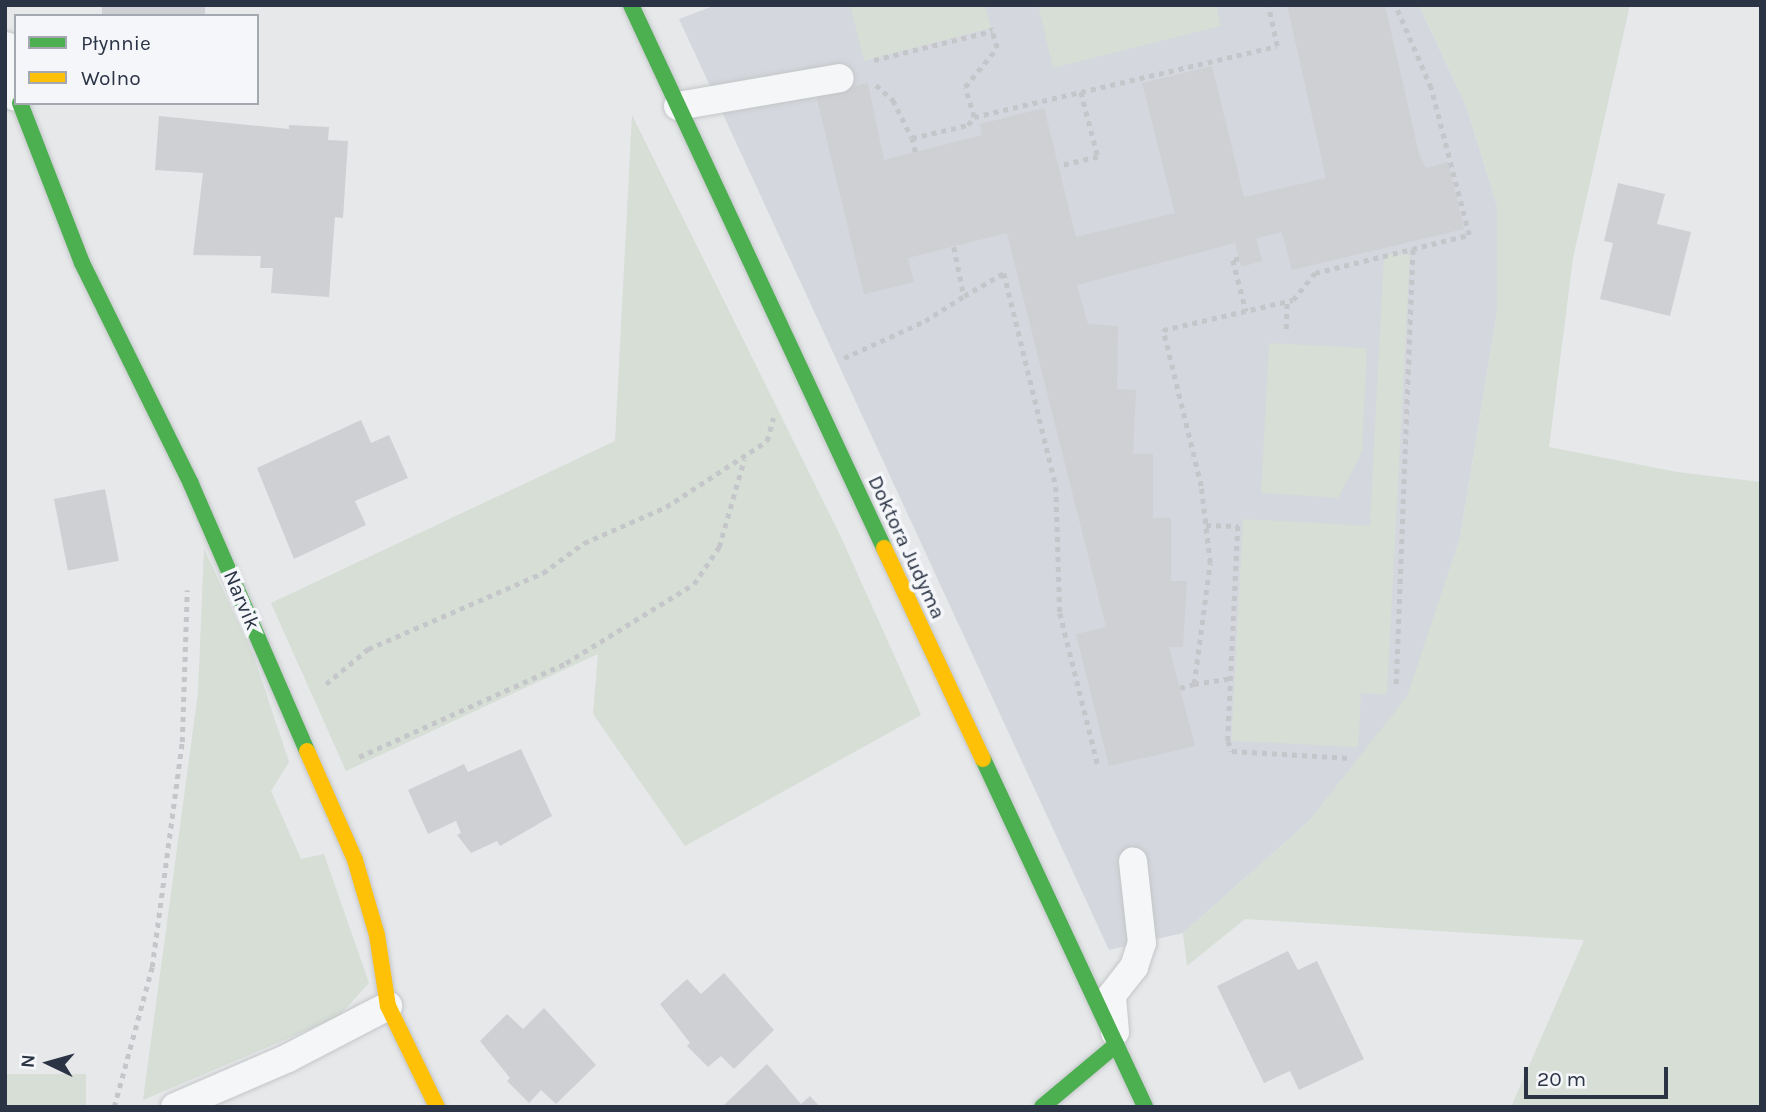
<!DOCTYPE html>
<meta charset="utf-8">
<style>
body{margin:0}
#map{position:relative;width:1766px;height:1112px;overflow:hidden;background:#e6e8ea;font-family:Karla,sans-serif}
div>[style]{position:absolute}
.built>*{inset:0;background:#d4d7dd}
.green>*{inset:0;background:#d6ded6;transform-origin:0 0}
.building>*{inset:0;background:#ced0d3;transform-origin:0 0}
.path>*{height:4.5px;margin-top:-2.25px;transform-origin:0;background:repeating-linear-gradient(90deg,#c5c6ca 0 5px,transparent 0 10px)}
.roads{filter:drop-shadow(0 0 2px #c4c6c8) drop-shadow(0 0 2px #c4c6c8)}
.lane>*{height:28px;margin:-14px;padding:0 14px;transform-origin:14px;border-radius:14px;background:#f5f6f7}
.street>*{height:38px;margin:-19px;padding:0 19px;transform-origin:19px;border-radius:19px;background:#f5f6f7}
.fast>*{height:16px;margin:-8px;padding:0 8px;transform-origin:8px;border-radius:8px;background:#4caf50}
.slow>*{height:16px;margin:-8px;padding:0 8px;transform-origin:8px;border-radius:8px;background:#ffc107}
span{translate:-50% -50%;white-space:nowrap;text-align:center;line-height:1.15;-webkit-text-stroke:7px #f4f6f9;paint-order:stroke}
.street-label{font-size:21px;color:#2b3445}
.frame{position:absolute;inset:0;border:7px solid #2b3445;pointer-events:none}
.legend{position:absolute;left:14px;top:14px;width:245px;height:91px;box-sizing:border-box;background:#f4f6f9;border:2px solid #a4a8b1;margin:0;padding:9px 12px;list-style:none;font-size:21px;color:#2b3445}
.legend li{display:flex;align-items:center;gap:14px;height:35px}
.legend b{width:35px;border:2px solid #a4a8b1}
.north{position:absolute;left:14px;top:1028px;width:70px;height:70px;-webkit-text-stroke:5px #f4f6f9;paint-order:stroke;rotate:275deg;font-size:19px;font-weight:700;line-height:28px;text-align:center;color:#2b3445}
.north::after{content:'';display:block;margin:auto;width:24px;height:32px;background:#2b3445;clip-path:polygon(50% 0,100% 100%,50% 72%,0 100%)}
.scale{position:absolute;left:1524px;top:1067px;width:144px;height:32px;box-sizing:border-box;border:4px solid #2b3445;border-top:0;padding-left:9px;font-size:21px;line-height:24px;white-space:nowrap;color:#2b3445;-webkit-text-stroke:5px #f4f6f9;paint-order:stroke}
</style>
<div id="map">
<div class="built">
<i style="clip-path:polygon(716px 5px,1419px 5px,1467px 108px,1497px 206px,1497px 312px,1460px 538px,1408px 696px,1309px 821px,1183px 933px,1109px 950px,679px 19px)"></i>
</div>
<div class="green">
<i style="clip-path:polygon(850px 5px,985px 5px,991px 28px,864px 61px)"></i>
<i style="clip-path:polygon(1038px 5px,1216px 5px,1221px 26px,1053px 68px)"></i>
<i style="clip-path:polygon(1419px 5px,1630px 5px,1573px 258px,1549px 447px,1677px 472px,1761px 482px,1761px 1107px,1511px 1107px,1584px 940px,1245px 919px,1187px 966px,1183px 933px,1309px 821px,1407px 696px,1460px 538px,1497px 312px,1497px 206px,1467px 108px)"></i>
<i style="clip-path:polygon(632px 115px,840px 535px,921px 715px,685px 846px,593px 714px,598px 654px,346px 771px,271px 603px,615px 441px)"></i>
<i style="left:1410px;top:255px;width:440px;height:26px;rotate:93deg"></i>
<i style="clip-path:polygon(1269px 343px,1367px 348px,1362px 452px,1338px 498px,1261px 493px)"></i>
<i style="left:1243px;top:519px;width:127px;height:222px;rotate:3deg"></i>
<i style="clip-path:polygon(204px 549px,253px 654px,289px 762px,271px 791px,301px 859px,324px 854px,369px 983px,338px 1017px,143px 1100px,198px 693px)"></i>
<i style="left:5px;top:1074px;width:81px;height:33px"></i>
</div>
<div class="building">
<i style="left:102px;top:5px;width:103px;height:11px"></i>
<i style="clip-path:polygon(1287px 5px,1385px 5px,1419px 154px,1426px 168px,1448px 162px,1464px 229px,1292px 270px,1282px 232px,1256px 238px,1262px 261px,1241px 267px,1235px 243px,1077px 285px,1088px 324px,1118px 326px,1117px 389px,1136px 390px,1133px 454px,1153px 454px,1153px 518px,1171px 518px,1171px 581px,1187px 581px,1183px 647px,1169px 647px,1195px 746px,1109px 766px,1076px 634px,1106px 627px,1007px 233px,908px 258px,914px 282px,864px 294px,816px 95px,868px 83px,884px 160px,982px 135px,980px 124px,1044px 108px,1076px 237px,1175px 213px,1142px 83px,1212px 66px,1244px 197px,1326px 178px)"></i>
<i style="clip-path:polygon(159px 116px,289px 129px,289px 125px,329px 127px,328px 140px,348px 141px,343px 218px,335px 217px,329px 297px,271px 293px,273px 268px,260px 268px,261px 256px,193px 255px,203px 173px,155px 170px)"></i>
<i style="clip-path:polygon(1618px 183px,1665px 194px,1657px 224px,1691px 232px,1670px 316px,1600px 299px,1613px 243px,1604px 241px)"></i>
<i style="clip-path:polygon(361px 420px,371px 443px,389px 435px,408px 478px,355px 501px,366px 525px,294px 559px,257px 468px)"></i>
<i style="left:105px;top:489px;width:73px;height:52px;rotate:79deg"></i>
<i style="clip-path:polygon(521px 749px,552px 816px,500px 846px,497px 841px,471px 853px,457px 835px,461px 833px,456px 821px,428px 834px,408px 790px,464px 764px,468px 772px)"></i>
<i style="clip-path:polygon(1288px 951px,1298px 970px,1317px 961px,1364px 1059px,1299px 1090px,1290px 1071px,1264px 1083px,1217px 986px)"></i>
<i style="clip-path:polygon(724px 973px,774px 1030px,734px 1069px,721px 1056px,708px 1067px,687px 1046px,690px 1043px,660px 1004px,687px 979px,701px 994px)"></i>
<i style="clip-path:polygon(544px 1008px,596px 1065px,556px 1104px,541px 1090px,529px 1103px,507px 1081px,510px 1078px,480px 1041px,507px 1014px,523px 1029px)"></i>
<i style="clip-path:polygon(767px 1064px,801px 1104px,810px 1096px,820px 1107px,722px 1107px)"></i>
</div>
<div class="path">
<i style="left:874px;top:60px;width:122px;rotate:-13.8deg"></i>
<i style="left:876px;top:85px;width:23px;rotate:41deg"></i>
<i style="left:893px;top:100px;width:42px;rotate:63.4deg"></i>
<i style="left:1081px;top:92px;width:201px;rotate:-13.2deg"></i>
<i style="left:1277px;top:46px;width:42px;rotate:-102.4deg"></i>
<i style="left:974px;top:117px;width:31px;rotate:-107deg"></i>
<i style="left:965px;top:87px;width:50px;rotate:-50.6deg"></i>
<i style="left:997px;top:48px;width:21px;rotate:-107deg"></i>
<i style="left:915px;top:152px;width:14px;rotate:-102deg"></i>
<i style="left:912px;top:138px;width:57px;rotate:-13.1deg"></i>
<i style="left:968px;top:125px;width:10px;rotate:-53deg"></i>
<i style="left:974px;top:117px;width:110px;rotate:-13.2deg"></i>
<i style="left:1081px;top:92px;width:67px;rotate:75.3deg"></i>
<i style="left:1098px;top:157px;width:40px;rotate:167deg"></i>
<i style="left:954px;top:247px;width:50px;rotate:78.5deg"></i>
<i style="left:964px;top:296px;width:46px;rotate:-29.9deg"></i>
<i style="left:1004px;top:273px;width:220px;rotate:76.3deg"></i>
<i style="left:1056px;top:487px;width:126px;rotate:88.2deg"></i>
<i style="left:1060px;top:613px;width:157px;rotate:76deg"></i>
<i style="left:1239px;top:259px;width:6px;rotate:171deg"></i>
<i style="left:1233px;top:260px;width:53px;rotate:75.7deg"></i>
<i style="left:1286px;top:329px;width:27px;rotate:-88deg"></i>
<i style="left:844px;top:358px;width:89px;rotate:-24.6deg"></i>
<i style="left:925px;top:321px;width:46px;rotate:-32.7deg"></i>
<i style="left:1206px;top:525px;width:32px;rotate:2deg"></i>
<i style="left:1238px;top:526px;width:215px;rotate:92.7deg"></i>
<i style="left:1228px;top:741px;width:11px;rotate:68deg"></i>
<i style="left:1232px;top:751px;width:118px;rotate:3.4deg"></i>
<i style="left:326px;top:684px;width:55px;rotate:-39.8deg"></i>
<i style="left:368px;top:649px;width:191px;rotate:-23.5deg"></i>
<i style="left:543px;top:573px;width:51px;rotate:-36.2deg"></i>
<i style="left:584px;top:543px;width:90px;rotate:-23.7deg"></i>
<i style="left:666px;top:507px;width:121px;rotate:-33.2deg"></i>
<i style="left:767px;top:441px;width:24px;rotate:-75deg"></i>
<i style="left:1194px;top:684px;width:37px;rotate:-9deg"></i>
<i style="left:1396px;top:684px;width:435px;rotate:-87.8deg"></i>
<i style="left:1180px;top:688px;width:15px;rotate:-16deg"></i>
<i style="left:1194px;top:684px;width:122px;rotate:-82.5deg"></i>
<i style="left:1210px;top:563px;width:78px;rotate:-96.7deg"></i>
<i style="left:1201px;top:486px;width:161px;rotate:-103.7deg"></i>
<i style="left:1163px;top:330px;width:133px;rotate:-13deg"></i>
<i style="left:1293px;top:300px;width:35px;rotate:-51deg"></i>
<i style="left:1315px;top:273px;width:159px;rotate:-13.9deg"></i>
<i style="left:1469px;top:235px;width:152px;rotate:-104.5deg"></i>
<i style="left:1431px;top:88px;width:90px;rotate:-113.4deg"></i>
<i style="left:359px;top:757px;width:227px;rotate:-24.4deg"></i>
<i style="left:566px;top:663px;width:150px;rotate:-31.7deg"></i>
<i style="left:694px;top:584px;width:45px;rotate:-56deg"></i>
<i style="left:719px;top:547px;width:91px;rotate:-74deg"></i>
<i style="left:114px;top:1107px;width:145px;rotate:-74.8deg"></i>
<i style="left:152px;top:967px;width:227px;rotate:-82.4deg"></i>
<i style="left:182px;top:742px;width:152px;rotate:-88.1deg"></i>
</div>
<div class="roads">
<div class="lane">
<i style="left:678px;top:106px;width:164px;rotate:-9.8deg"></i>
<i style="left:1115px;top:1032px;width:37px;rotate:-95deg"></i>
<i style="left:1112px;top:995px;width:36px;rotate:-52deg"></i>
<i style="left:1134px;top:967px;width:25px;rotate:-72deg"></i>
<i style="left:1142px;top:943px;width:82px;rotate:-96.3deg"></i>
<i style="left:175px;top:1107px;width:123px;rotate:-23.4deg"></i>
<i style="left:288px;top:1058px;width:113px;rotate:-27.5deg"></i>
</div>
<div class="street">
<i style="left:5px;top:51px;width:42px;rotate:75deg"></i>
</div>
<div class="fast">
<i style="left:631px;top:5px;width:599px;rotate:65.02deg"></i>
<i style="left:20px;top:103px;width:172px;rotate:68.8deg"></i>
<i style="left:82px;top:263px;width:246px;rotate:63.7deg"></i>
<i style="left:191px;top:484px;width:291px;rotate:66.5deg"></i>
<i style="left:983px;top:759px;width:384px;rotate:65deg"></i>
<i style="left:1042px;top:1107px;width:97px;rotate:-40deg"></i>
</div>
<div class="slow">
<i style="left:884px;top:548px;width:233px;rotate:64.9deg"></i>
<i style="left:307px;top:751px;width:119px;rotate:66.2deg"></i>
<i style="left:355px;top:860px;width:78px;rotate:73.7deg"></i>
<i style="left:377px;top:935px;width:72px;rotate:81.2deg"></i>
<i style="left:388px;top:1006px;width:112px;rotate:64.1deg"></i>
</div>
</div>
<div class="street-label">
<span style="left:907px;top:547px;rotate:65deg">Doktora Judyma</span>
<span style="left:242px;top:600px;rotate:67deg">Narvik</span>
</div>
<div class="frame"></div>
<ul class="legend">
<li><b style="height:9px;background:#4caf50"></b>Płynnie</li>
<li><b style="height:9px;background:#ffc107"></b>Wolno</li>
</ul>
<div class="north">N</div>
<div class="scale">20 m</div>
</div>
